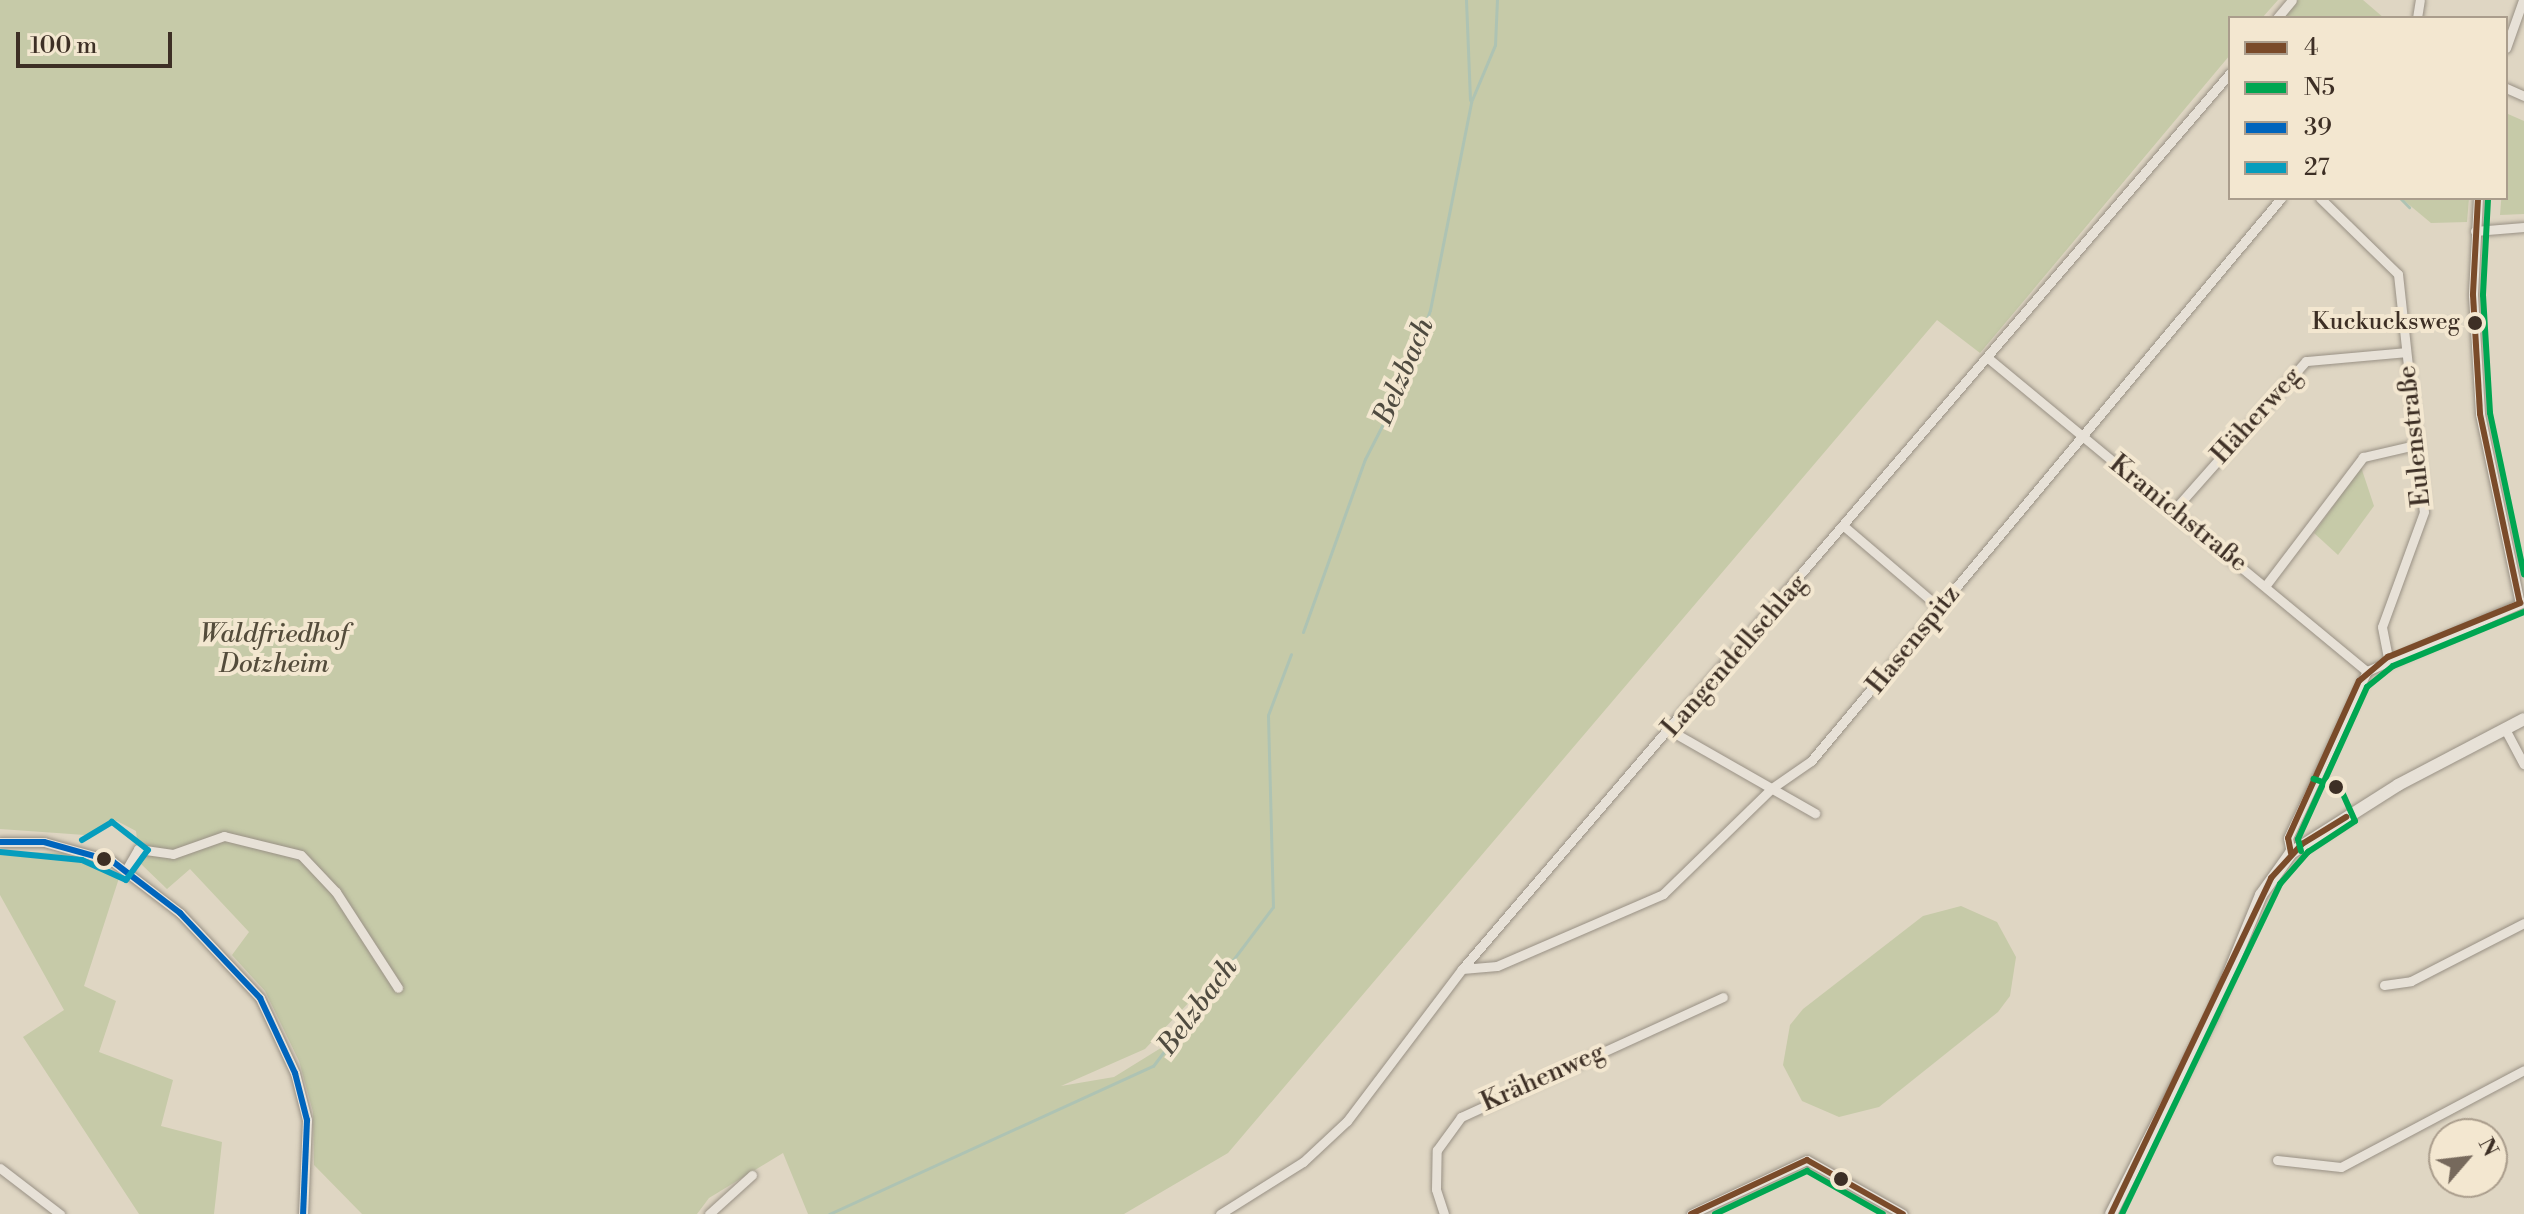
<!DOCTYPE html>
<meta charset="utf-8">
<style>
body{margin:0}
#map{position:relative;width:2524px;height:1214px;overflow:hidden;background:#dfd6c3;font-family:"Libre Bodoni",serif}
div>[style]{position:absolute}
.green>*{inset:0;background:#c6caa8}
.stream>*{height:3px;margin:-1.5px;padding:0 1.5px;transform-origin:1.5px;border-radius:1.5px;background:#aec3b3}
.roads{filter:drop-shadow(0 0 2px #999185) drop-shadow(0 0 2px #999185)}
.minor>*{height:9px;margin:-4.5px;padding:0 4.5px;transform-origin:4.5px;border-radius:4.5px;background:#e7e1d7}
.tertiary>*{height:12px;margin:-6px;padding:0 6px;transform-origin:6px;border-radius:6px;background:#e7e1d7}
.bus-1>*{height:6px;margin:-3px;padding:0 3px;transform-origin:3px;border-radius:3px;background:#7a4b2a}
.bus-2>*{height:6px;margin:-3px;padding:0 3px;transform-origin:3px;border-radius:3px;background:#00a651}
.bus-3>*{height:6px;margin:-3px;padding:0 3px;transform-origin:3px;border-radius:3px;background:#0065bd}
.bus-4>*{height:6px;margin:-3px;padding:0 3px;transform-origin:3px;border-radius:3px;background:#069dbd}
.dots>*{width:22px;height:22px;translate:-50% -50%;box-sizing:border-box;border:4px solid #f3e7d0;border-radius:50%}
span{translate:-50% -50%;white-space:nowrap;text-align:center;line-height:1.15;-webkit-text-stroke:8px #f3e7d0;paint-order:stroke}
.bus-label{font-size:24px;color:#3d2f25}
.right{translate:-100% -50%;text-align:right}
.street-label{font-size:26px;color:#3d2f25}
.park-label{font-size:26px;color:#544c3b;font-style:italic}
.water-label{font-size:28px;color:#4f4b40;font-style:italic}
.legend{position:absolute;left:2228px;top:16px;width:280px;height:184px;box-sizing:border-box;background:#f3e7d0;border:2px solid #aa9d8c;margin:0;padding:10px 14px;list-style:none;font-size:24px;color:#3d2f25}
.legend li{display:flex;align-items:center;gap:16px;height:40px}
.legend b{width:40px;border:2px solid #aa9d8c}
.north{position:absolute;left:2428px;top:1118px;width:80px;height:80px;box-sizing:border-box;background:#f3e7d0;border:2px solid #aa9d8c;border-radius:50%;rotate:62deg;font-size:22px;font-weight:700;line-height:32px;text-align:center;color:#3d2f25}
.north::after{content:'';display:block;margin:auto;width:28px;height:36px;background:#76695c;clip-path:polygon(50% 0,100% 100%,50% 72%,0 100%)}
.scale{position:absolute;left:16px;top:32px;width:156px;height:36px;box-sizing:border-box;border:4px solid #3d2f25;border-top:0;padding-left:10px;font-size:24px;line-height:28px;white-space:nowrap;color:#3d2f25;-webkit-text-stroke:6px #f3e7d0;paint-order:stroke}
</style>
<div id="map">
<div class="green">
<i style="clip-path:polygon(evenodd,0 0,2278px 0,2262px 18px,2230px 18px,2230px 55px,1980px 353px,1937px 320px,1228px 1153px,1124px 1214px,808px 1214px,783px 1153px,709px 1198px,697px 1214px,362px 1214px,314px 1165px,313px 1112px,299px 1061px,265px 991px,232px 955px,249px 932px,190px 869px,167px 889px,140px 863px,136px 831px,117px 821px,85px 835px,0 829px,0 0,1228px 961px,1177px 1038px,1114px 1077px,1061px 1086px,1145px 1049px,1228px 961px)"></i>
<i style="clip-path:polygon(2298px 0,2363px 0,2384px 18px,2282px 18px)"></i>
<i style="clip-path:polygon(2508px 114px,2524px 121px,2524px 214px,2500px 215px)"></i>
<i style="clip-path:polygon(2401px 198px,2469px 198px,2467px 222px,2431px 223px)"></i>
<i style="clip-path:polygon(2361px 467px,2374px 506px,2338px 555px,2314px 533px)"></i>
<i style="clip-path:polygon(0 851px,63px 853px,120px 875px,84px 986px,116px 1001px,99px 1052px,173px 1080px,161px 1126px,222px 1142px,214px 1214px,139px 1214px,23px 1037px,64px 1010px,0 895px)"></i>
<i style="clip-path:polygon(1961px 906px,1997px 922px,2016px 957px,2010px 996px,1998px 1012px,1879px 1107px,1839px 1117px,1802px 1101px,1783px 1065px,1790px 1025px,1803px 1009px,1923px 916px)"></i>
</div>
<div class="stream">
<i style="left:1466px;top:0;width:100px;rotate:87.7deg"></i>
<i style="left:2400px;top:198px;width:13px;rotate:45deg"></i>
<i style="left:1303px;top:632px;width:184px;rotate:-70.3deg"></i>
<i style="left:1365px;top:459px;width:90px;rotate:-62.9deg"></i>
<i style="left:1406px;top:379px;width:73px;rotate:-70.8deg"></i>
<i style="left:1430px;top:310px;width:212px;rotate:-78.8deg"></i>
<i style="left:1471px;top:102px;width:62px;rotate:-67.2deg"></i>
<i style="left:1495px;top:45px;width:45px;rotate:-87.5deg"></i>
<i style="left:829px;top:1214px;width:356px;rotate:-24.6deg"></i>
<i style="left:1153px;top:1066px;width:199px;rotate:-53deg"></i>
<i style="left:1273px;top:907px;width:192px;rotate:-91.5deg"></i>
<i style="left:1268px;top:715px;width:65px;rotate:-69.3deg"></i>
</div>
<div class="roads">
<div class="minor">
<i style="left:2277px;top:18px;width:23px;rotate:-50deg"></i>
<i style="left:2417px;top:18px;width:18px;rotate:-81deg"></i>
<i style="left:2506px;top:48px;width:51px;rotate:-70.5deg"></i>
<i style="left:2506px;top:88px;width:20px;rotate:24deg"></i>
<i style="left:2320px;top:198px;width:109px;rotate:44.3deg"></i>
<i style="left:2398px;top:274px;width:239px;rotate:83.8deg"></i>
<i style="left:2424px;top:512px;width:122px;rotate:110.1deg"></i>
<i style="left:2382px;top:627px;width:31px;rotate:79deg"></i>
<i style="left:2478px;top:198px;width:97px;rotate:93deg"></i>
<i style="left:2473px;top:295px;width:119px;rotate:86.6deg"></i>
<i style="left:2480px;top:414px;width:193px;rotate:78.1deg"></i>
<i style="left:2475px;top:231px;width:49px;rotate:-4.7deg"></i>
<i style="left:1988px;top:358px;width:492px;rotate:39.6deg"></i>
<i style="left:2174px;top:510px;width:199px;rotate:-48.5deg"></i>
<i style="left:2306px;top:361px;width:100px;rotate:-5.1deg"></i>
<i style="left:1845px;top:527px;width:125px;rotate:40.5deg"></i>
<i style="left:2266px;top:585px;width:161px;rotate:-52.8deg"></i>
<i style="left:2363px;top:457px;width:53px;rotate:-13deg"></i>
<i style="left:2505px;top:729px;width:40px;rotate:62deg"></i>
<i style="left:1671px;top:731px;width:166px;rotate:29.7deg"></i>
<i style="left:0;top:842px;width:44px"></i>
<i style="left:44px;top:842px;width:71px;rotate:15.6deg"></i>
<i style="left:112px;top:861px;width:86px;rotate:37.4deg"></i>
<i style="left:180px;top:913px;width:117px;rotate:46.7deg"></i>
<i style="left:260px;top:998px;width:83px;rotate:65deg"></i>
<i style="left:295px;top:1073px;width:49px;rotate:75.7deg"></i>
<i style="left:307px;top:1120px;width:94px;rotate:92.4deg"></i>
<i style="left:2291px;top:853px;width:15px;rotate:-101deg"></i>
<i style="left:2288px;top:838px;width:185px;rotate:-64.7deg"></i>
<i style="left:2367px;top:671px;width:171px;rotate:-23.7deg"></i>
<i style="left:126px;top:870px;width:24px;rotate:-60deg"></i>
<i style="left:138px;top:849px;width:35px;rotate:8deg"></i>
<i style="left:173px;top:854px;width:54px;rotate:-19.4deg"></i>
<i style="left:224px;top:836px;width:79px;rotate:13.9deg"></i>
<i style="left:301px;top:855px;width:51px;rotate:46.6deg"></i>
<i style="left:336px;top:892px;width:114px;rotate:57.1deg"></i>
<i style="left:1462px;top:969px;width:35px;rotate:-5deg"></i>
<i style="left:1497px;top:966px;width:181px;rotate:-23.4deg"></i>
<i style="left:1663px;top:894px;width:152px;rotate:-44.2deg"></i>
<i style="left:1772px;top:788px;width:47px;rotate:-34.7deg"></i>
<i style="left:1811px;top:761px;width:733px;rotate:-50.14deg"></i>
<i style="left:2384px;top:985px;width:27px;rotate:-8deg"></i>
<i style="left:2411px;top:981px;width:127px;rotate:-27.2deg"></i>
<i style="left:2277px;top:1160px;width:64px;rotate:6.2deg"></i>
<i style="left:2341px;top:1167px;width:207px;rotate:-27.9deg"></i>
<i style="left:0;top:1168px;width:76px;rotate:37.5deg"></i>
<i style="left:709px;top:1214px;width:58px;rotate:-42.2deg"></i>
<i style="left:1220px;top:1214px;width:98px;rotate:-32.1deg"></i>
<i style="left:1303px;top:1162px;width:60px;rotate:-43deg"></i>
<i style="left:1347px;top:1121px;width:191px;rotate:-52.9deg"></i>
<i style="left:1462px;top:969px;width:1180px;rotate:-49.4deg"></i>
<i style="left:1444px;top:1214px;width:26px;rotate:-108deg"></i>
<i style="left:1436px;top:1189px;width:39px;rotate:-89deg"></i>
<i style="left:1437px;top:1150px;width:41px;rotate:-54deg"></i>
<i style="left:1461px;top:1117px;width:288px;rotate:-24.6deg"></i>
<i style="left:1691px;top:1214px;width:128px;rotate:-25deg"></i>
<i style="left:1807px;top:1160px;width:110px;rotate:29.4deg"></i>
</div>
<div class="tertiary">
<i style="left:2111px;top:1214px;width:221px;rotate:-63.1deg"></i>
<i style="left:2211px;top:1017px;width:132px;rotate:-67.7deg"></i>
<i style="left:2261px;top:895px;width:52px;rotate:-54.5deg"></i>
<i style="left:2291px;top:853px;width:127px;rotate:-32.4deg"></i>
<i style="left:2398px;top:785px;width:142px;rotate:-27.6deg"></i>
</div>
</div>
<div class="bus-1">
<i style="left:2478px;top:198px;width:97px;rotate:93deg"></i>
<i style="left:2473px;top:295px;width:119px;rotate:86.6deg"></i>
<i style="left:2480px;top:414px;width:193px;rotate:78.1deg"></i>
<i style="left:2291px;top:853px;width:15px;rotate:-101deg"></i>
<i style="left:2288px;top:838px;width:172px;rotate:-65.7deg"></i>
<i style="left:2359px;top:681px;width:38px;rotate:-40deg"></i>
<i style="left:2388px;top:657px;width:143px;rotate:-22.2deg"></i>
<i style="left:1691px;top:1214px;width:128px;rotate:-25deg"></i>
<i style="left:1807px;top:1160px;width:110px;rotate:29.4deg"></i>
<i style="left:2111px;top:1214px;width:372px;rotate:-64.5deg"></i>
<i style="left:2271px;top:878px;width:46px;rotate:-47.6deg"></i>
<i style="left:2302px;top:844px;width:52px;rotate:-31.5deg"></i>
</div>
<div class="bus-2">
<i style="left:2488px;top:199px;width:96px;rotate:93deg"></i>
<i style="left:2483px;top:295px;width:118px;rotate:86.6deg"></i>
<i style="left:2490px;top:413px;width:165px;rotate:78.1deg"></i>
<i style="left:2301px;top:851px;width:12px;rotate:-104deg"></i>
<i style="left:2298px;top:839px;width:167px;rotate:-65.6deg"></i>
<i style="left:2367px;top:687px;width:33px;rotate:-39deg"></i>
<i style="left:2393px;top:666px;width:142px;rotate:-22.4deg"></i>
<i style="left:1715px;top:1214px;width:102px;rotate:-25.1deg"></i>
<i style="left:1807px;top:1171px;width:87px;rotate:29.5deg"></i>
<i style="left:2122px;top:1214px;width:366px;rotate:-64.4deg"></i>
<i style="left:2280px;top:884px;width:43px;rotate:-48.8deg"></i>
<i style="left:2308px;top:852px;width:56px;rotate:-33.4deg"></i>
<i style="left:2355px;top:821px;width:36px;rotate:-114deg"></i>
<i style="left:2340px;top:788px;width:28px;rotate:-161deg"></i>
</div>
<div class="bus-3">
<i style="left:0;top:842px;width:44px"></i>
<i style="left:44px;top:842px;width:71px;rotate:15.6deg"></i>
<i style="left:112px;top:861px;width:86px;rotate:37.4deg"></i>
<i style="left:180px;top:913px;width:117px;rotate:46.7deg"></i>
<i style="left:260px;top:998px;width:83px;rotate:65deg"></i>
<i style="left:295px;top:1073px;width:49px;rotate:75.7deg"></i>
<i style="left:307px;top:1120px;width:94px;rotate:92.4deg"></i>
</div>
<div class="bus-4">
<i style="left:0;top:852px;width:82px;rotate:5.6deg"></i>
<i style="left:82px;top:860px;width:48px;rotate:24.4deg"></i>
<i style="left:126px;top:880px;width:37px;rotate:-54deg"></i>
<i style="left:148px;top:850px;width:46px;rotate:-142.1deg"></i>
<i style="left:112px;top:822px;width:35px;rotate:149deg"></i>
</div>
<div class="dots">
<i style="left:2475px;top:323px;background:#3d2f25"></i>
<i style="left:2336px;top:787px;background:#3d2f25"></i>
<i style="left:104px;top:859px;background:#3d2f25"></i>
<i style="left:1841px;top:1179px;background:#3d2f25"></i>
</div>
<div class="bus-label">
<span class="right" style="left:2460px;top:323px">Kuckucksweg</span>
</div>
<div class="street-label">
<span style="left:2257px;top:416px;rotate:-48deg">Häherweg</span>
<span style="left:2415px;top:436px;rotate:-96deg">Eulenstraße</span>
<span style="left:2178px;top:514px;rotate:39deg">Kranichstraße</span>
<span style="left:1914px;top:640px;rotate:-51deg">Hasenspitz</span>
<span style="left:1735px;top:656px;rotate:-49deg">Langendellschlag</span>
<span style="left:1543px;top:1078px;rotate:-24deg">Krähenweg</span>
</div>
<div class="park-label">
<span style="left:274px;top:650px">Waldfriedhof<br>Dotzheim</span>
</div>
<div class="water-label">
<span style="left:1404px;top:372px;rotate:-67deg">Belzbach</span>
<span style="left:1198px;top:1007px;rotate:-53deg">Belzbach</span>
</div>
<ul class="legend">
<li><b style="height:10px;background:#7a4b2a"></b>4</li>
<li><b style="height:10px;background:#00a651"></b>N5</li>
<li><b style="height:10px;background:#0065bd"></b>39</li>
<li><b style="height:10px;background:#069dbd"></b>27</li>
</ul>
<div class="north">N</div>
<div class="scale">100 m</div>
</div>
